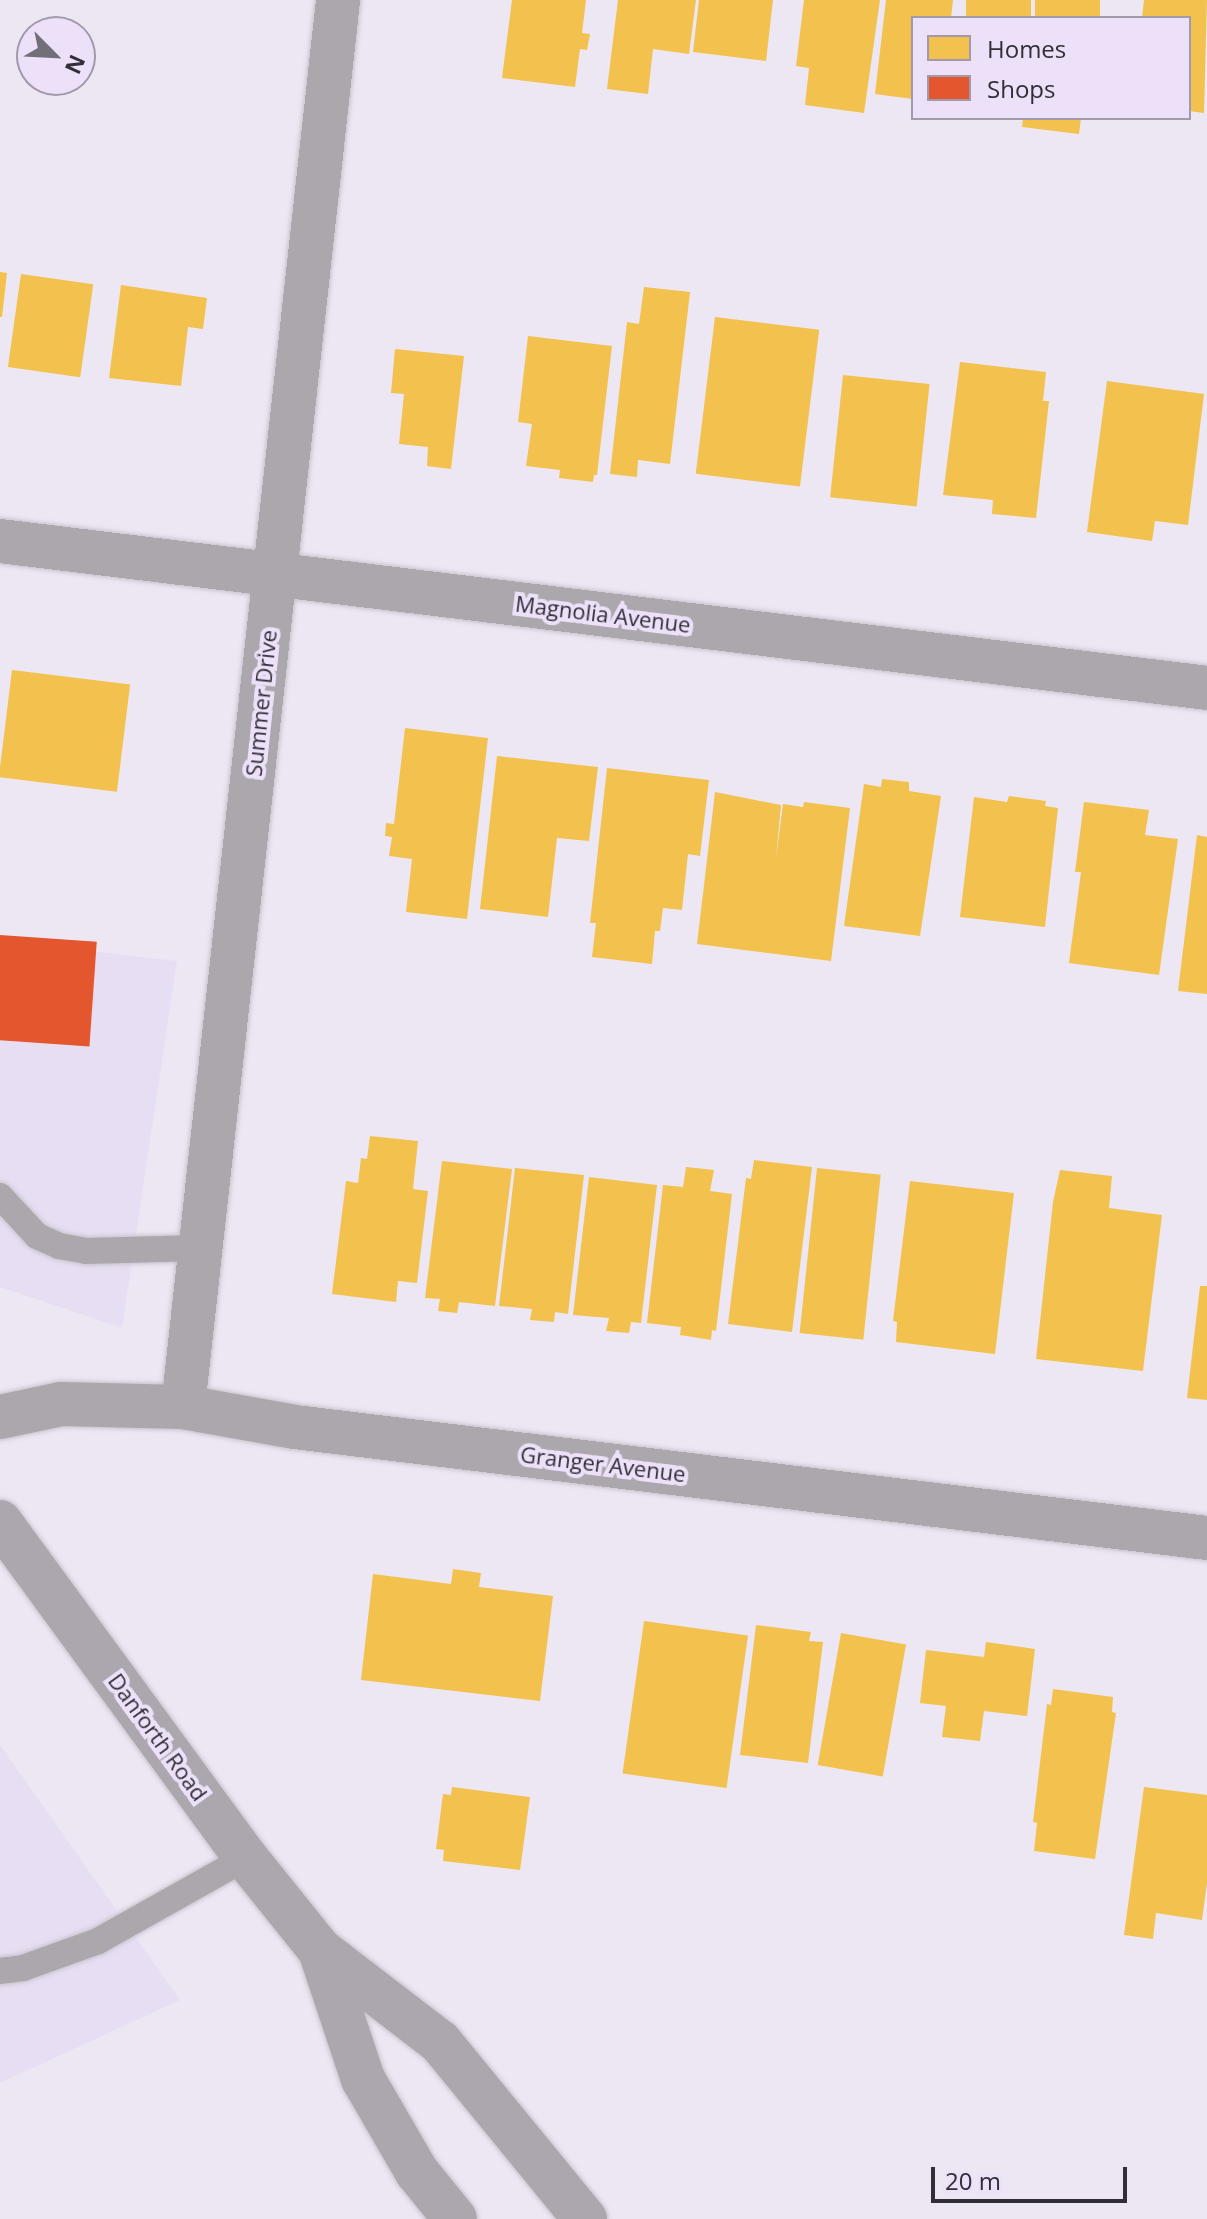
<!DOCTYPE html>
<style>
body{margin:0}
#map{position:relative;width:1207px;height:2219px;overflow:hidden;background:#ede7f3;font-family:"Open Sans",sans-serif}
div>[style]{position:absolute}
.built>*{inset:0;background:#e8def4}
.homes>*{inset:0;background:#f2c14e;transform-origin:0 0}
.shops>*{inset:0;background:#e4572e;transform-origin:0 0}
.roads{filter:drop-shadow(0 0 2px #c8c3cd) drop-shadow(0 0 2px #c8c3cd)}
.lane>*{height:26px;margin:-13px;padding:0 13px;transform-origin:13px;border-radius:13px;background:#aca7ad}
.street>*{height:44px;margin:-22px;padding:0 22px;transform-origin:22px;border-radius:22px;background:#aca7ad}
.secondary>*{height:44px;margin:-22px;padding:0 22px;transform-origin:22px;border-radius:22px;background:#aca6ae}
span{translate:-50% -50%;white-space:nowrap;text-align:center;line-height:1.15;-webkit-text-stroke:8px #ece1f9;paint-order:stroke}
.street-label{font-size:22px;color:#322e37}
.legend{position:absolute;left:911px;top:16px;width:280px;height:104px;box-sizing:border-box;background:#ece1f9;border:2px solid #a299ab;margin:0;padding:10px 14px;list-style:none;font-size:24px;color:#322e37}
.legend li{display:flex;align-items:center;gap:16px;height:40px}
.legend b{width:40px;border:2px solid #a299ab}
.north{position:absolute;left:16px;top:16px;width:80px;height:80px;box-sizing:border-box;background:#ece1f9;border:2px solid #a299ab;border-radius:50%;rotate:114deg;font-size:22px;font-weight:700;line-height:32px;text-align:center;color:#322e37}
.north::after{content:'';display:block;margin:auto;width:28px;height:36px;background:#736f79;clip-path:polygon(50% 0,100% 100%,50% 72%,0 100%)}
.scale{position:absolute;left:931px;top:2167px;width:196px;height:36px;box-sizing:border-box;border:4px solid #322e37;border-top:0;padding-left:10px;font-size:24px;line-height:28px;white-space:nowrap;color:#322e37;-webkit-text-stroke:6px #ece1f9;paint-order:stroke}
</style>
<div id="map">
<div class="built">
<i style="clip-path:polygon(0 941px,177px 961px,122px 1328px,0 1287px)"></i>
<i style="clip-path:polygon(0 1745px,180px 2000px,0 2083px)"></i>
</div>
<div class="homes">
<i style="clip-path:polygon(512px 0,586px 0,582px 33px,590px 34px,587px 50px,580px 49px,575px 87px,502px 78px)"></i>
<i style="clip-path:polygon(618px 0,696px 0,689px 54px,653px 49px,648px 94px,607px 89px)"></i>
<i style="clip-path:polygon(699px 0,773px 0,766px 61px,693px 52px)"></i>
<i style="clip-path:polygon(804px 0,880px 0,864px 113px,805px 105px,809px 68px,796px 66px)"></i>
<i style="clip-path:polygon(886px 0,953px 0,951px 18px,913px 18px,913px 99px,875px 94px)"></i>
<i style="left:966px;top:0;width:65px;height:18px"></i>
<i style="left:1035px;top:0;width:65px;height:18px"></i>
<i style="clip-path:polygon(1144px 0,1207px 0,1204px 113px,1189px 111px,1189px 18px,1142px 18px)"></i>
<i style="clip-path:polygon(1023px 118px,1081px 118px,1079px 134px,1022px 127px)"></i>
<i style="clip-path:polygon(0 272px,7px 273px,2px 317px,0 317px)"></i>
<i style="left:21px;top:274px;width:73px;height:94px;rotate:8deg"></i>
<i style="clip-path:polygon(121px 285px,207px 298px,203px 329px,188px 327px,181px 386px,109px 378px)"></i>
<i style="clip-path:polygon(644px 287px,690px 292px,670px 464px,638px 460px,637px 477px,610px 474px,627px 322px,639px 324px)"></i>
<i style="left:715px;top:317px;width:105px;height:158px;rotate:7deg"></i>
<i style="clip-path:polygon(528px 336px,612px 346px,597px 475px,594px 475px,593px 482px,559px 478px,560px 470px,526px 466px,532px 424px,518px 422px)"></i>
<i style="clip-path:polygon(395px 349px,464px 356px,451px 469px,427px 466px,428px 447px,399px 444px,404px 394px,391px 393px)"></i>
<i style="clip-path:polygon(960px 362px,1046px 372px,1043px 401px,1049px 401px,1036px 518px,992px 514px,993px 500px,943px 495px)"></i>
<i style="left:843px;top:375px;width:87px;height:123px;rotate:6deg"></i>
<i style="clip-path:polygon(1107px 381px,1204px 394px,1188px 525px,1155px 521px,1152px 541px,1087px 532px)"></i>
<i style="left:12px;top:670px;width:119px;height:108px;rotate:7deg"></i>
<i style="clip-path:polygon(405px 728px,488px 738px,467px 919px,406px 912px,412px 859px,389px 856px,392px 837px,385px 836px,386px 823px,394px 824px)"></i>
<i style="clip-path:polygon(497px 756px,598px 767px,589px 841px,557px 838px,548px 917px,480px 909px)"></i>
<i style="clip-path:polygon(607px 768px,709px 780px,700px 856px,688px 854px,682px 910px,663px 908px,660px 931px,655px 931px,652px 964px,592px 957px,596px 923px,590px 923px)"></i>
<i style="clip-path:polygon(882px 779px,909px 782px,909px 791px,941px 796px,920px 936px,844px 926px,864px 784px,881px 787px)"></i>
<i style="clip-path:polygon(715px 792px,781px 805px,776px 858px,783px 804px,803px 807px,804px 802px,850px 808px,831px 961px,697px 944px)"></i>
<i style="clip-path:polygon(1009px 796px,1046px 801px,1045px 806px,1058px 808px,1045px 927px,960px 917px,974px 797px,1007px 802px)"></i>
<i style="clip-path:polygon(1084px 802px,1149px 810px,1145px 835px,1178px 839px,1159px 975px,1069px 963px,1081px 872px,1075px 872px)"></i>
<i style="clip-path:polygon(1197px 835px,1207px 837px,1207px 994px,1178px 991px)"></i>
<i style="clip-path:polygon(370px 1136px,418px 1141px,413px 1189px,428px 1191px,417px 1283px,398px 1281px,396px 1302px,332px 1294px,346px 1181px,358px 1183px,361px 1158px,367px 1159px)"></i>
<i style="clip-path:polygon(754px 1160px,812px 1167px,792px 1332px,728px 1324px,746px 1178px,751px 1179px)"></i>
<i style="clip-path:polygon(442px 1161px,512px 1169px,495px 1306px,459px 1302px,457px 1313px,438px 1311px,440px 1299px,425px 1298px)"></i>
<i style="clip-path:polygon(686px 1167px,714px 1170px,710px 1191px,732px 1194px,716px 1331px,712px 1330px,711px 1340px,680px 1335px,681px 1327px,647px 1323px,663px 1185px,683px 1187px)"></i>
<i style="clip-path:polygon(515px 1168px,584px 1175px,568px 1314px,555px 1312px,554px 1322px,530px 1320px,532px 1309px,499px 1306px)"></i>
<i style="left:817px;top:1168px;width:64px;height:166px;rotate:6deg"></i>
<i style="clip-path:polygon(1060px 1170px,1112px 1176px,1109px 1208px,1162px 1215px,1143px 1371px,1036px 1359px,1053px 1202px)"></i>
<i style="clip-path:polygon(589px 1177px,657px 1185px,641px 1323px,631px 1322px,629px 1333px,606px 1331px,609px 1318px,573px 1315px)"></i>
<i style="clip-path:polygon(910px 1181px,1014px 1193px,995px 1354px,896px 1342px,897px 1322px,893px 1321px)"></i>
<i style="clip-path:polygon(1200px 1286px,1207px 1286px,1207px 1400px,1187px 1398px)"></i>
<i style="clip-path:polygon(453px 1569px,481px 1573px,479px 1587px,553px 1596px,540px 1701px,361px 1680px,373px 1574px,451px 1584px)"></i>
<i style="left:644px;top:1621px;width:105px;height:154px;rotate:8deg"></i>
<i style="clip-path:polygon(756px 1625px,811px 1632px,809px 1641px,823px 1642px,808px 1763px,740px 1755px)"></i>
<i style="left:841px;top:1633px;width:66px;height:134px;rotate:10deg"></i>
<i style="clip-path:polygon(986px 1642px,1035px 1649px,1027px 1716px,984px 1711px,980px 1741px,942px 1737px,946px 1706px,920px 1703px,926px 1650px,984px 1657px)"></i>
<i style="clip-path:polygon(1053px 1689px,1113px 1697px,1112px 1712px,1116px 1713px,1095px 1859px,1034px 1851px,1037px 1823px,1033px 1822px,1047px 1704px,1051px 1705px)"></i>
<i style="clip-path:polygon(452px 1787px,530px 1797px,520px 1870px,443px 1861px,444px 1850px,436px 1849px,443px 1794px,451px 1795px)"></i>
<i style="clip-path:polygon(1144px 1787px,1207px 1795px,1207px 1883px,1202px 1920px,1156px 1913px,1153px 1939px,1124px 1935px)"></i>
</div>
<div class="shops">
<i style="left:0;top:935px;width:97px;height:105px;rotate:4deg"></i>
</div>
<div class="roads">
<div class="lane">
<i style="left:0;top:1196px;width:54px;rotate:47.2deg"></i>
<i style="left:37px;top:1236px;width:24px;rotate:24deg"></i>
<i style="left:59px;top:1246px;width:27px;rotate:10deg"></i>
<i style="left:86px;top:1251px;width:113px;rotate:-1.5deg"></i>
<i style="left:0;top:1971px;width:23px;rotate:-7deg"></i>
<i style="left:23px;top:1968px;width:80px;rotate:-19.8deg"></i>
<i style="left:98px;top:1941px;width:170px;rotate:-29.3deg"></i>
</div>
<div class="street">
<i style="left:0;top:541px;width:1216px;rotate:6.94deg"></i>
<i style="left:183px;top:1407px;width:1416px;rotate:-83.71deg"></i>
<i style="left:0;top:1417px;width:62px;rotate:-12deg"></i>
<i style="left:61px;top:1404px;width:122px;rotate:1.4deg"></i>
<i style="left:183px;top:1407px;width:114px;rotate:10.1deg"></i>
<i style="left:295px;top:1427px;width:919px;rotate:6.94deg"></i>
</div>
<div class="secondary">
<i style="left:0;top:1522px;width:416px;rotate:53.8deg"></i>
<i style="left:246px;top:1858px;width:118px;rotate:51.2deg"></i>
<i style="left:320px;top:1950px;width:151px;rotate:37.5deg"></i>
<i style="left:440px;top:2042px;width:229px;rotate:50.7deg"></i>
<i style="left:320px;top:1950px;width:136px;rotate:71.6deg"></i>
<i style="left:363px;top:2079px;width:108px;rotate:59.9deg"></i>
<i style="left:417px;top:2172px;width:60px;rotate:51deg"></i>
</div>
</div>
<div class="street-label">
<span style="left:603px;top:614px;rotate:7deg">Magnolia Avenue</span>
<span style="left:261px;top:703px;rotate:-84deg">Summer Drive</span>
<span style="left:603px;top:1464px;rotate:7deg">Granger Avenue</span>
<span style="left:158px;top:1737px;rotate:54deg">Danforth Road</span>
</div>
<ul class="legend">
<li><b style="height:22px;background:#f2c14e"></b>Homes</li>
<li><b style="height:22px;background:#e4572e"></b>Shops</li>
</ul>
<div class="north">N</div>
<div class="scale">20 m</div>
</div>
